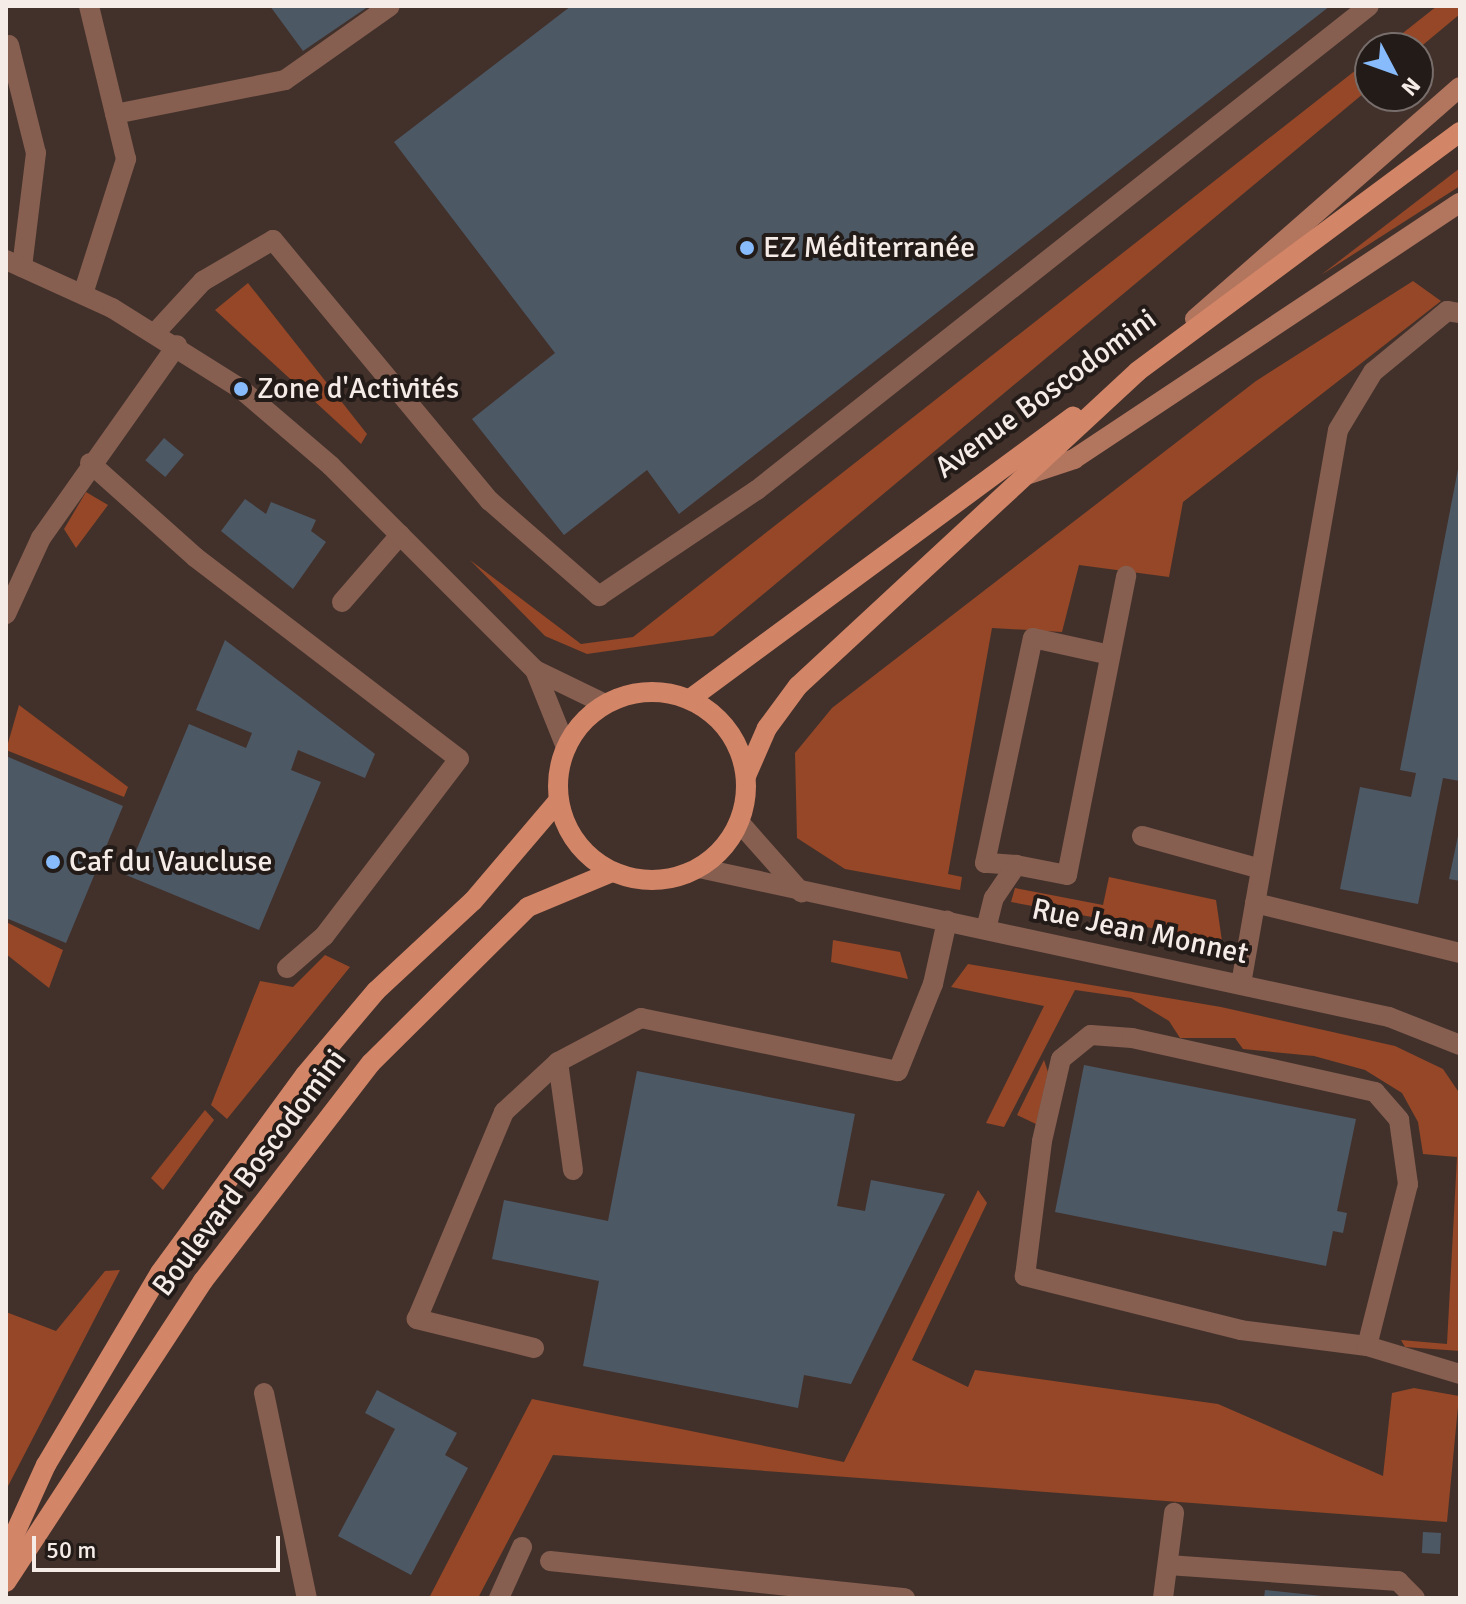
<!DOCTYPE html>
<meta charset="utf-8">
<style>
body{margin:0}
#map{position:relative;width:1466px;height:1604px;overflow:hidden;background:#42312b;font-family:Signika,sans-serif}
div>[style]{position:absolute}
.green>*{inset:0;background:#954727}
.building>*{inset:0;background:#4d5865;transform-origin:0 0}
.lane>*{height:20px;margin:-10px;padding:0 10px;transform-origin:10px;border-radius:10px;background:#865f50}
.street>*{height:20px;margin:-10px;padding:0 10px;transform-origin:10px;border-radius:10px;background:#865f50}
.secondary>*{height:20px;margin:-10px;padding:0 10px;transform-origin:10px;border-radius:10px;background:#b2755e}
.primary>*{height:20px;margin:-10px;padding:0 10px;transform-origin:10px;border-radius:10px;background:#d38567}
.primary>.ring{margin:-10px;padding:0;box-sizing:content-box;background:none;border:20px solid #d38567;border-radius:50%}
.dots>*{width:22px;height:22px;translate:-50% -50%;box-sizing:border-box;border:4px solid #231b18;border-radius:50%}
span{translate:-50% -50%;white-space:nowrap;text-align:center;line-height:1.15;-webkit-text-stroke:8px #231b18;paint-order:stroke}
.poi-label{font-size:30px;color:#f5ebe7}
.left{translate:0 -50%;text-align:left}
.street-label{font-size:30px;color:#f5ebe7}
.frame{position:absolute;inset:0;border:8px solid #f5ebe7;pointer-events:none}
.north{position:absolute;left:1354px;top:32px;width:80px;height:80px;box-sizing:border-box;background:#231b18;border:2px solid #776e6b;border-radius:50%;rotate:131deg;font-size:22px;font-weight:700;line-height:32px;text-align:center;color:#f5ebe7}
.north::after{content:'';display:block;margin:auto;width:28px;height:36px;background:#87bbfb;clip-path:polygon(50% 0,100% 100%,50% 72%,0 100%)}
.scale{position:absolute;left:32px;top:1536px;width:248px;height:36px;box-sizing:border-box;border:4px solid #f5ebe7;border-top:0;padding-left:10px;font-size:24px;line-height:28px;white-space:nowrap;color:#f5ebe7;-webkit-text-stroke:6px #231b18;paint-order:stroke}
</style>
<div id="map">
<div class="green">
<i style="clip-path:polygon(1437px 6px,1460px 6px,1460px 14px,1418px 49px,1384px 48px)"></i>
<i style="clip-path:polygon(1370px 59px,1370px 88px,713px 636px,587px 654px,545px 636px,470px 560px,581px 644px,633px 637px)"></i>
<i style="clip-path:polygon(1460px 168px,1460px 186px,1321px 275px)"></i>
<i style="clip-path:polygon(1413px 281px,1441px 301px,1183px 502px,1169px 577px,1079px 565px,1062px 632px,992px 628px,948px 874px,962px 877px,960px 890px,845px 869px,797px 838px,795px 753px,832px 708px,1256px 381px)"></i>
<i style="clip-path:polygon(248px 283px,367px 434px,361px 444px,215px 310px)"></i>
<i style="clip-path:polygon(86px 492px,108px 505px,76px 548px,64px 529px)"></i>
<i style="clip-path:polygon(19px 705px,128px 787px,124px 797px,6px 750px)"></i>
<i style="clip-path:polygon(1109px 877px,1216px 900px,1222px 941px,1011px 902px,1015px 888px,1103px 905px)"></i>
<i style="clip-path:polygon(6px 922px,63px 950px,49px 988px,6px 954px)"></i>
<i style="clip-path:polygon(833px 940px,900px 952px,908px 979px,831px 962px)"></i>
<i style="clip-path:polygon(325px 955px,350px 967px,227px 1119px,211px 1105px,260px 981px,293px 987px)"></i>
<i style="clip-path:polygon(968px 964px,1221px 1007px,1395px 1046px,1443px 1069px,1460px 1094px,1460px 1351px,1405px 1347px,1401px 1340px,1447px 1344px,1457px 1157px,1423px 1154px,1418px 1122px,1402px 1093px,1365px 1070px,1314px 1056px,1243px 1049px,1235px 1038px,1180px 1038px,1169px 1021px,1131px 998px,1075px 990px,1004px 1127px,986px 1123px,1044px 1006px,951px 987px)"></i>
<i style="clip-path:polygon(1044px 1060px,1048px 1072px,1036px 1124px,1017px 1115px)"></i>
<i style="clip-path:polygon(205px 1110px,214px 1120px,163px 1190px,151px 1178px)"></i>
<i style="clip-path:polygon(978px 1190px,987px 1203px,912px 1360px,968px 1387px,975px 1370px,1218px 1404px,1383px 1476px,1392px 1393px,1414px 1388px,1459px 1396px,1447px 1522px,553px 1455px,478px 1598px,429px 1598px,532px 1399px,844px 1462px)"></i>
<i style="clip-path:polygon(120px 1270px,6px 1490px,6px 1312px,56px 1331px,105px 1271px)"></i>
</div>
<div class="building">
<i style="clip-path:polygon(270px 6px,369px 6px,303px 51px)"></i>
<i style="clip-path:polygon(571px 6px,1330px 6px,679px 514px,647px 470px,564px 535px,472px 419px,555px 353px,394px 142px)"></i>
<i style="left:164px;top:438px;width:26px;height:29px;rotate:40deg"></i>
<i style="clip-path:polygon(1459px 464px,1460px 781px,1443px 778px,1418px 904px,1340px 889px,1360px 787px,1411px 797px,1416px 773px,1400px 770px)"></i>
<i style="clip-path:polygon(245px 499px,266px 514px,271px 502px,316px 520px,311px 531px,326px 542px,293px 589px,221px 531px)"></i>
<i style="clip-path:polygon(225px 640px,375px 754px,365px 778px,298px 750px,291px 770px,321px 782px,259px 930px,126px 875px,189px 724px,246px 748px,252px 733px,196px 710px)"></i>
<i style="clip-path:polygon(6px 756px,123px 806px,66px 943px,6px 918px)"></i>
<i style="clip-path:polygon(1459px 831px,1460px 831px,1460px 881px,1449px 879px)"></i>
<i style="clip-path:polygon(1084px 1065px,1356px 1119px,1337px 1211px,1347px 1213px,1343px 1233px,1333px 1231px,1326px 1266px,1055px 1212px)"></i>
<i style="clip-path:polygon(637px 1071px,855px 1114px,837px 1206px,865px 1211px,871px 1180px,945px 1194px,851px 1384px,804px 1375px,798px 1408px,583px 1366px,599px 1281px,492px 1259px,504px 1200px,608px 1221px)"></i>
<i style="clip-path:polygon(377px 1390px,457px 1433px,445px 1455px,468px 1468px,411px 1575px,338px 1536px,395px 1429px,365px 1413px)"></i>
<i style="left:1423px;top:1532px;width:18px;height:21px;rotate:3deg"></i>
<i style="clip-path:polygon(1265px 1590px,1322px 1596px,1322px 1598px,1264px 1598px)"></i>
</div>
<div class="lane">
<i style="left:9px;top:45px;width:111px;rotate:76deg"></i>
<i style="left:36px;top:153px;width:115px;rotate:97deg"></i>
<i style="left:115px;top:114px;width:173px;rotate:-11.3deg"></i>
<i style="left:285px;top:80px;width:128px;rotate:-35.2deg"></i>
<i style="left:83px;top:294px;width:142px;rotate:-72.3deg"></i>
<i style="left:126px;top:159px;width:157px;rotate:-103.6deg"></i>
<i style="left:155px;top:333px;width:71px;rotate:-47.3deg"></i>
<i style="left:203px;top:281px;width:81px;rotate:-30.4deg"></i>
<i style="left:273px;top:240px;width:339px;rotate:50.3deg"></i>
<i style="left:490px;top:501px;width:145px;rotate:41.1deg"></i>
<i style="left:599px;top:596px;width:190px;rotate:-33.9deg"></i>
<i style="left:757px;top:490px;width:780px;rotate:-38.34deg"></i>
<i style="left:90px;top:463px;width:141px;rotate:41.8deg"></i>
<i style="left:195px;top:557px;width:332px;rotate:37.4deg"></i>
<i style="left:459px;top:759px;width:223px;rotate:127.3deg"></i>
<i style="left:324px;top:936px;width:49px;rotate:139.1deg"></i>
<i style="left:342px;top:602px;width:89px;rotate:-49.1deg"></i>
<i style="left:6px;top:614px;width:84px;rotate:-65.3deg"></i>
<i style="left:41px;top:538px;width:236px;rotate:-54.8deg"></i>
<i style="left:1142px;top:836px;width:123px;rotate:15.5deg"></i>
<i style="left:1016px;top:865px;width:31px;rotate:-176deg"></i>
<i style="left:985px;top:863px;width:230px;rotate:-78deg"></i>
<i style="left:1033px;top:638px;width:79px;rotate:12.4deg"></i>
<i style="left:1255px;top:903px;width:211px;rotate:13.7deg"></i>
<i style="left:986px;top:929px;width:32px;rotate:-76deg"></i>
<i style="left:994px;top:898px;width:40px;rotate:-56deg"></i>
<i style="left:1016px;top:865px;width:52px;rotate:11.1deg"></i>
<i style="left:1067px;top:875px;width:305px;rotate:-78.8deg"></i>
<i style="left:1241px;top:984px;width:562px;rotate:-80.07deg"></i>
<i style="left:1338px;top:430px;width:68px;rotate:-58.9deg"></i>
<i style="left:1373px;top:372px;width:96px;rotate:-39.5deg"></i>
<i style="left:1447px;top:311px;width:13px;rotate:9deg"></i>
<i style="left:573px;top:1170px;width:109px;rotate:-97.9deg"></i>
<i style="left:558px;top:1062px;width:94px;rotate:-27.9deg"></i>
<i style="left:641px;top:1018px;width:262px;rotate:11.7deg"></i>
<i style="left:898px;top:1071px;width:94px;rotate:-68.1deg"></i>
<i style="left:933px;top:984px;width:65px;rotate:-77.5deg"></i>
<i style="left:1367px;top:1346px;width:127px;rotate:-172.8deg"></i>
<i style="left:1241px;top:1330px;width:223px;rotate:-166deg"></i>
<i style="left:1025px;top:1276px;width:136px;rotate:-82.8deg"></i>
<i style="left:1042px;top:1141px;width:84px;rotate:-77deg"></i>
<i style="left:1061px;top:1059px;width:38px;rotate:-39deg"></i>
<i style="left:1091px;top:1035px;width:41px;rotate:4.2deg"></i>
<i style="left:1132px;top:1038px;width:249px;rotate:12.5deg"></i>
<i style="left:1375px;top:1092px;width:37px;rotate:49deg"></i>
<i style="left:1399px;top:1120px;width:65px;rotate:82deg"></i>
<i style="left:1408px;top:1184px;width:167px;rotate:104.2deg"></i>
<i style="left:1367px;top:1346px;width:97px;rotate:16.8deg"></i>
<i style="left:534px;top:1348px;width:121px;rotate:-166.1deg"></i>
<i style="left:417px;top:1319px;width:225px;rotate:-67.2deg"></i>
<i style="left:504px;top:1112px;width:74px;rotate:-42.8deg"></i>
<i style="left:264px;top:1393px;width:209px;rotate:78.2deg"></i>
<i style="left:550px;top:1561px;width:357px;rotate:6deg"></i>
<i style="left:1168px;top:1565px;width:231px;rotate:4deg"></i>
<i style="left:1398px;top:1581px;width:24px;rotate:45deg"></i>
<i style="left:499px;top:1598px;width:56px;rotate:-65.7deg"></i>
<i style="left:1163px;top:1598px;width:86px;rotate:-82.6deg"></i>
</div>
<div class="street">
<i style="left:6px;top:260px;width:116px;rotate:24.4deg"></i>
<i style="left:112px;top:308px;width:152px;rotate:32.1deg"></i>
<i style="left:241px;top:389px;width:118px;rotate:40.5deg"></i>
<i style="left:331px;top:466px;width:288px;rotate:45deg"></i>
<i style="left:535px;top:670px;width:78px;rotate:25.9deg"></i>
<i style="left:535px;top:670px;width:83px;rotate:68.1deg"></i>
<i style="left:739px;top:822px;width:94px;rotate:48.5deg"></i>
<i style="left:699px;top:868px;width:706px;rotate:12.19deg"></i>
<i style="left:1389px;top:1017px;width:76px;rotate:21.5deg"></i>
</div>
<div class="secondary">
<i style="left:1195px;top:319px;width:352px;rotate:-41.2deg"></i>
<i style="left:1026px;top:475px;width:51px;rotate:-18.4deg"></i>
<i style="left:1074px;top:459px;width:463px;rotate:-33.6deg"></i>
</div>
<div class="primary">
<i class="ring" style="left:558px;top:692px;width:168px;height:168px"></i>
<i style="left:690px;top:699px;width:476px;rotate:-36.4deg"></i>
<i style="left:746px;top:776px;width:52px;rotate:-66.4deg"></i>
<i style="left:767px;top:728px;width:52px;rotate:-53.6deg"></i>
<i style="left:798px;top:686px;width:463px;rotate:-42.8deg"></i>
<i style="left:1138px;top:371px;width:401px;rotate:-36.6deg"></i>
<i style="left:6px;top:1553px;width:97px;rotate:-65.6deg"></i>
<i style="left:46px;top:1465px;width:223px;rotate:-59.3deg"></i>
<i style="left:160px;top:1273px;width:245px;rotate:-53.8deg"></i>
<i style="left:305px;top:1075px;width:110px;rotate:-49.8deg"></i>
<i style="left:376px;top:991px;width:132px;rotate:-42.9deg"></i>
<i style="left:473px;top:901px;width:131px;rotate:-49.6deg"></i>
<i style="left:6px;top:1582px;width:360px;rotate:-56.8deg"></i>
<i style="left:203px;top:1281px;width:275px;rotate:-52.4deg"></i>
<i style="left:371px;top:1063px;width:221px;rotate:-44.8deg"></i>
<i style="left:528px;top:907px;width:91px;rotate:-22.6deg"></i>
</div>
<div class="dots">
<i style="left:747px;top:248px;background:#87bbfb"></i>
<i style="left:241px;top:389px;background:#87bbfb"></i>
<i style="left:53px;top:862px;background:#87bbfb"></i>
</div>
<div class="poi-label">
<span class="left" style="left:763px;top:248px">EZ Méditerranée</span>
<span class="left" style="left:257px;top:389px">Zone d'Activités</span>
<span class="left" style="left:69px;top:862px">Caf du Vaucluse</span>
</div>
<div class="street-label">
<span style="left:1046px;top:394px;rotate:-36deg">Avenue Boscodomini</span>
<span style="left:1140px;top:932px;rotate:12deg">Rue Jean Monnet</span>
<span style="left:250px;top:1173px;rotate:-53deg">Boulevard Boscodomini</span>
</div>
<div class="frame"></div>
<div class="north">N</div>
<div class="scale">50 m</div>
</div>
